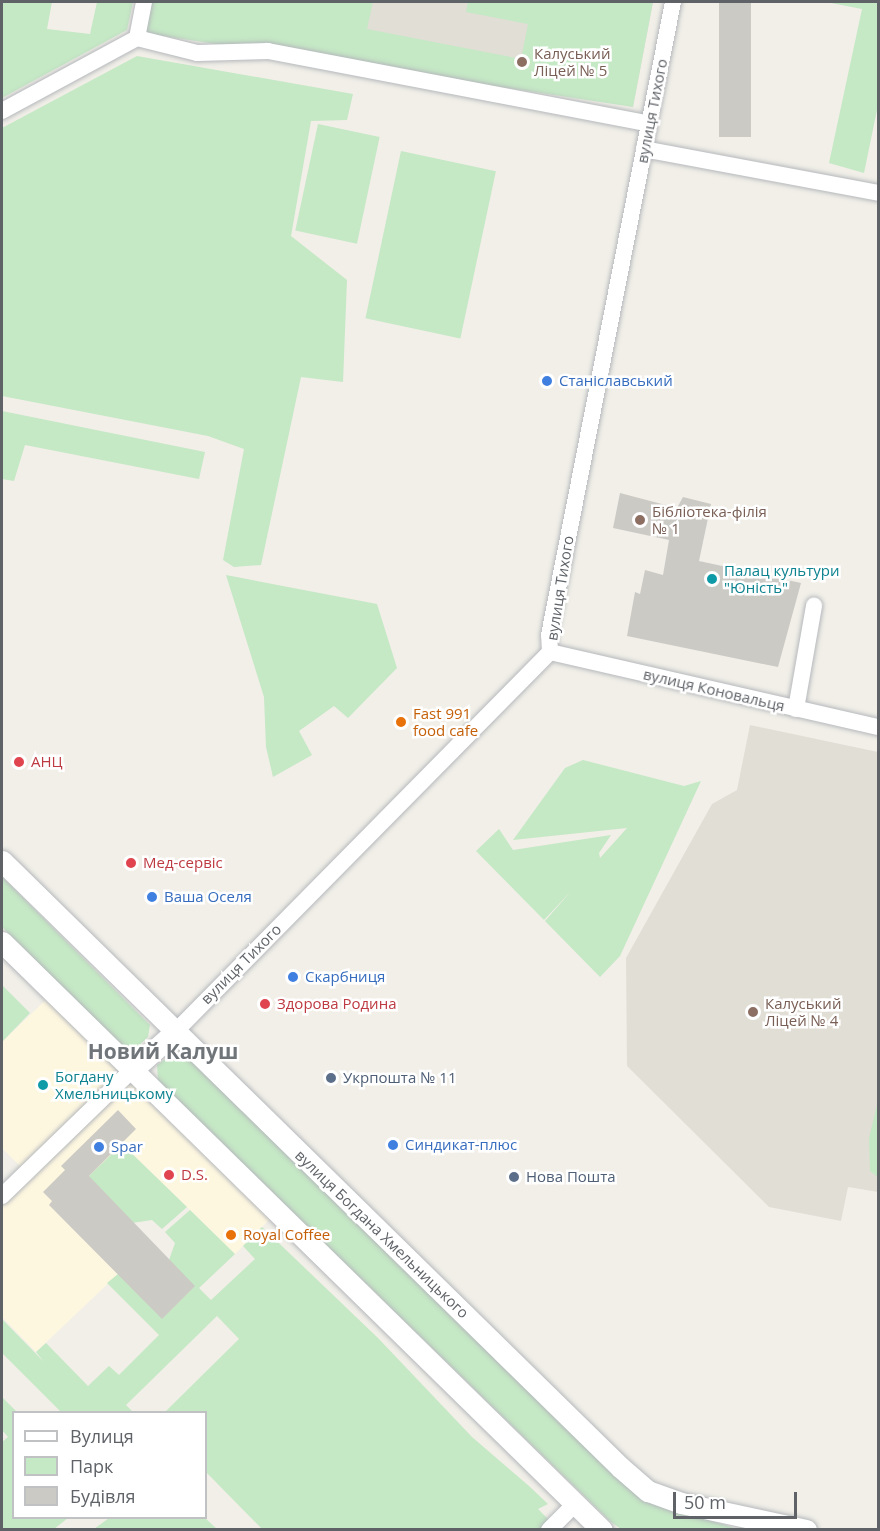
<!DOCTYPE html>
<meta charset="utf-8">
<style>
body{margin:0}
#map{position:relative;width:880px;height:1531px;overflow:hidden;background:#f1efe8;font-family:"Open Sans",sans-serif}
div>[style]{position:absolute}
.commercial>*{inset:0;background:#fef7e0}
.education>*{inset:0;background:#e1ded6}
.green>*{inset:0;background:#c5e8c5;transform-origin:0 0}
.building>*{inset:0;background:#cccac5;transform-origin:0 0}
.roads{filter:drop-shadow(0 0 2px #b5b8bc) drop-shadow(0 0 2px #b5b8bc)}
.minor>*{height:16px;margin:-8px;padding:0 8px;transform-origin:8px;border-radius:8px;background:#fff}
.tertiary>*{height:21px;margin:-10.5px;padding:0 10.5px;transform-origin:10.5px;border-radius:10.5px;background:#fff}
.dots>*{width:16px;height:16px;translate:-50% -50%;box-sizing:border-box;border:3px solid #fff;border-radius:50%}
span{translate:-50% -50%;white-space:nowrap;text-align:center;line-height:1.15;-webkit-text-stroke:5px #fff;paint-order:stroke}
.education-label{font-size:15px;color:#785e54}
.left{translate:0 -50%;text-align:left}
.street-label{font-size:15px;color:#5f6368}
.shop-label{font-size:15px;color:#366cbe}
.culture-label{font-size:15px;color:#0d838f}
.food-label{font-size:15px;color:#c56008}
.health-label{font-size:15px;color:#be3a42}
.service-label{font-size:15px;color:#4e5e75}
.district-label{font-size:21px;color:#70757a;font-weight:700}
.frame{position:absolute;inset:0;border:3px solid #5f6368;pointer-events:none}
.legend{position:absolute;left:12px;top:1411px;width:195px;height:108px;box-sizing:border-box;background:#fff;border:2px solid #bfc1c3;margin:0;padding:8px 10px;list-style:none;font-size:18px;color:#5f6368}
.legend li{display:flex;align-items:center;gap:12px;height:30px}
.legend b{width:30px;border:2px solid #bfc1c3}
.scale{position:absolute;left:673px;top:1492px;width:124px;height:27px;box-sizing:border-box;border:3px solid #5f6368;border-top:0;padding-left:8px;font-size:18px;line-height:21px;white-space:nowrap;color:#5f6368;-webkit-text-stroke:4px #fff;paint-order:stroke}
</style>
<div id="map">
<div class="commercial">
<i style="clip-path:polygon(53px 993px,276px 1213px,235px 1254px,122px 1144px,57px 1213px,118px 1274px,36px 1352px,2px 1317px,2px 1197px,26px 1172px,2px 1148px,2px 1042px)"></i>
</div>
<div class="education">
<i style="clip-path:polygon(246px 2px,653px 2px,633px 107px,240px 30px)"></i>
<i style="clip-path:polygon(750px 725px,878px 752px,878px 1192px,848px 1187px,841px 1221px,769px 1207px,627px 1066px,626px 958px,712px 804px,737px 790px)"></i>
</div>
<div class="green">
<i style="clip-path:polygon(2px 2px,52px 2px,47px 29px,90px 34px,97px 2px,133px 2px,127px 30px,2px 98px)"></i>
<i style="clip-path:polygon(150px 2px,373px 2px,367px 29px,521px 59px,528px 24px,466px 12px,468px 2px,653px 2px,633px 107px,143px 33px)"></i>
<i style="clip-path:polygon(826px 2px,878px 2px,878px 105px,864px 173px,829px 163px,862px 9px)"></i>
<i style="clip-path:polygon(137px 56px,353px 94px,347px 120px,311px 121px,291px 236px,347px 280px,343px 382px,301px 377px,261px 565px,234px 567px,223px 560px,244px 449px,208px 436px,2px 396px,2px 128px)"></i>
<i style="left:318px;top:124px;width:63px;height:109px;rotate:12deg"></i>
<i style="left:401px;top:151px;width:97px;height:171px;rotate:12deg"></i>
<i style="clip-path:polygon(2px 411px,205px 452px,199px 479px,25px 445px,14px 481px,2px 479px)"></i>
<i style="clip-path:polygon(226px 575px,377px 604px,397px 668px,348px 718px,334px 706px,299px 731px,312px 755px,273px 777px,266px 747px,264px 697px)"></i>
<i style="clip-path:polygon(583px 760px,684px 786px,701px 781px,620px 956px,600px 977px,545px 921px,572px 890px,544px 920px,476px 851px,499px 829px,513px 850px,611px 835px,599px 853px,600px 858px,627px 828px,513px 840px,565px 768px)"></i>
<i style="clip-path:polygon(2px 877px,150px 1025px,148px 1037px,137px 1047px,125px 1050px,2px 927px)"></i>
<i style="clip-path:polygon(2px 985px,30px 1013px,2px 1042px)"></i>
<i style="clip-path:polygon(174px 1053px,185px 1054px,641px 1498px,737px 1529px,621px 1529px,611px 1522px,158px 1081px,157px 1065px)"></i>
<i style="clip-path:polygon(878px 1101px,878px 1177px,870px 1171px,869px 1138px)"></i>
<i style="clip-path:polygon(122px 1144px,187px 1207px,162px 1229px,152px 1220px,132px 1223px,90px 1181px,89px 1176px)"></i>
<i style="clip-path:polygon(190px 1210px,235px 1254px,199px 1288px,211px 1300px,255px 1259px,243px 1246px,262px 1227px,378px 1338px,472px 1437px,529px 1486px,548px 1504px,538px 1509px,554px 1525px,549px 1530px,262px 1529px,206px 1472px,206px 1412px,165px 1412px,239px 1339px,217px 1316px,126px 1405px,133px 1412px,61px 1412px,2px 1353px,2px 1319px,44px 1362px,36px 1352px,46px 1343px,88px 1386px,109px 1366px,119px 1375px,159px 1335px,107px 1283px,118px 1274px,169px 1260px,175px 1243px,165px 1232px)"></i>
<i style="clip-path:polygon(2px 1397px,17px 1412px,14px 1518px,68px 1518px,54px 1529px,2px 1529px,2px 1442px,8px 1437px,2px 1430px)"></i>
<i style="clip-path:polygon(109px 1518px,205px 1518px,217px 1529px,94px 1529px)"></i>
</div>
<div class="building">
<i style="left:719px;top:2px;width:32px;height:135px"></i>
<i style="clip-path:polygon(620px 493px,677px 508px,683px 497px,711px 504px,699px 561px,801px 583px,778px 667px,627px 636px,635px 592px,640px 594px,645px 570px,663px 575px,669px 540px,613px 528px)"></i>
<i style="clip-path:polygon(118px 1110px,136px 1129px,89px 1176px,195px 1286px,162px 1319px,49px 1205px,52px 1201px,43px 1192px,65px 1170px,61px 1166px)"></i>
</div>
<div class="roads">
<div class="minor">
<i style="left:137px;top:38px;width:37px;rotate:-79deg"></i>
<i style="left:2px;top:111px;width:153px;rotate:-28.4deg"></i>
<i style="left:137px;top:38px;width:62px;rotate:14deg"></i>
<i style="left:197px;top:53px;width:71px;rotate:-1.6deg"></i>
<i style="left:268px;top:51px;width:388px;rotate:10.8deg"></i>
<i style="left:644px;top:149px;width:238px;rotate:10.6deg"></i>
<i style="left:550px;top:652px;width:336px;rotate:12.9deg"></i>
<i style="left:796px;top:709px;width:105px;rotate:-80.1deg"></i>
<i style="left:176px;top:1031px;width:532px;rotate:-45.38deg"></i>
<i style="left:550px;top:652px;width:17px;rotate:-93deg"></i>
<i style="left:549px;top:635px;width:645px;rotate:-78.92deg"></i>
<i style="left:2px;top:1196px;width:180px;rotate:-44.1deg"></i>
<i style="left:549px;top:1530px;width:35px;rotate:-45deg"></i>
</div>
<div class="tertiary">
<i style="left:2px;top:861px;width:866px;rotate:44.44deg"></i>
<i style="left:620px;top:1467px;width:37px;rotate:41deg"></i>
<i style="left:648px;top:1491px;width:35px;rotate:20deg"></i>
<i style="left:681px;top:1503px;width:128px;rotate:12.2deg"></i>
<i style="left:2px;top:942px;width:840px;rotate:44.42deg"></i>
<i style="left:131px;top:1071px;width:60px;rotate:-41.6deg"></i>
</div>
</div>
<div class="dots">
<i style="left:522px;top:62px;background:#8d6e63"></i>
<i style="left:547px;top:381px;background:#3f7fe0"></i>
<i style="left:640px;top:520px;background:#8d6e63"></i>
<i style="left:712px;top:579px;background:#0f9aa8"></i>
<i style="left:401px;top:722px;background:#e8710a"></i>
<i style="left:19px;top:762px;background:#e0444e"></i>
<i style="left:131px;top:863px;background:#e0444e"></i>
<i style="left:152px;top:897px;background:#3f7fe0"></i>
<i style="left:293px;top:977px;background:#3f7fe0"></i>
<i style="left:265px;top:1004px;background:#e0444e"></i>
<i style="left:753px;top:1012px;background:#8d6e63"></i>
<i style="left:331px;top:1078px;background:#5c6f8a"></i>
<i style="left:43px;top:1085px;background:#0f9aa8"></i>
<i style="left:393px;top:1145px;background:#3f7fe0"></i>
<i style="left:99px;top:1147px;background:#3f7fe0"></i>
<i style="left:169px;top:1175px;background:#e0444e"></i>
<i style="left:514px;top:1177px;background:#5c6f8a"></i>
<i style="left:231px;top:1235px;background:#e8710a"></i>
</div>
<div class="education-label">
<span class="left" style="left:534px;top:62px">Калуський<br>Ліцей № 5</span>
<span class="left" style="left:652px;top:520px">Бібліотека-філія<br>№ 1</span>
<span class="left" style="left:765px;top:1012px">Калуський<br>Ліцей № 4</span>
</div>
<div class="street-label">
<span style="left:652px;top:111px;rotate:-79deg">вулиця Тихого</span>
<span style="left:560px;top:588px;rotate:-81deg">вулиця Тихого</span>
<span style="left:714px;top:690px;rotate:13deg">вулиця Коновальця</span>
<span style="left:241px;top:964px;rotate:-45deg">вулиця Тихого</span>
<span style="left:382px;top:1234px;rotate:44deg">вулиця Богдана Хмельницького</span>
</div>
<div class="shop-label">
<span class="left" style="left:559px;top:381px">Станіславський</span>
<span class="left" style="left:164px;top:897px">Ваша Оселя</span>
<span class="left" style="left:305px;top:977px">Скарбниця</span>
<span class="left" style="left:405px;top:1145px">Синдикат-плюс</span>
<span class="left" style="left:111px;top:1147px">Spar</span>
</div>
<div class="culture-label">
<span class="left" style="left:724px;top:579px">Палац культури<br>"Юність"</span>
<span class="left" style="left:55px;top:1085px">Богдану<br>Хмельницькому</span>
</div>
<div class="food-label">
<span class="left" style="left:413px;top:722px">Fast 991<br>food cafe</span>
<span class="left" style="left:243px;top:1235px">Royal Coffee</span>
</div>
<div class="health-label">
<span class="left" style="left:31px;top:762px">АНЦ</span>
<span class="left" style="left:143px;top:863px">Мед-сервіс</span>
<span class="left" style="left:277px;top:1004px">Здорова Родина</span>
<span class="left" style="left:181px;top:1175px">D.S.</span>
</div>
<div class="service-label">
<span class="left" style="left:343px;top:1078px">Укрпошта № 11</span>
<span class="left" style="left:526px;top:1177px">Нова Пошта</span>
</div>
<div class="district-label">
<span style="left:163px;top:1051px">Новий Калуш</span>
</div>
<div class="frame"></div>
<ul class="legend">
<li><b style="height:8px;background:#fff"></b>Вулиця</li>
<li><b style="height:16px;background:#c5e8c5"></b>Парк</li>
<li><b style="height:16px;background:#cccac5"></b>Будівля</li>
</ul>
<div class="scale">50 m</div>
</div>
